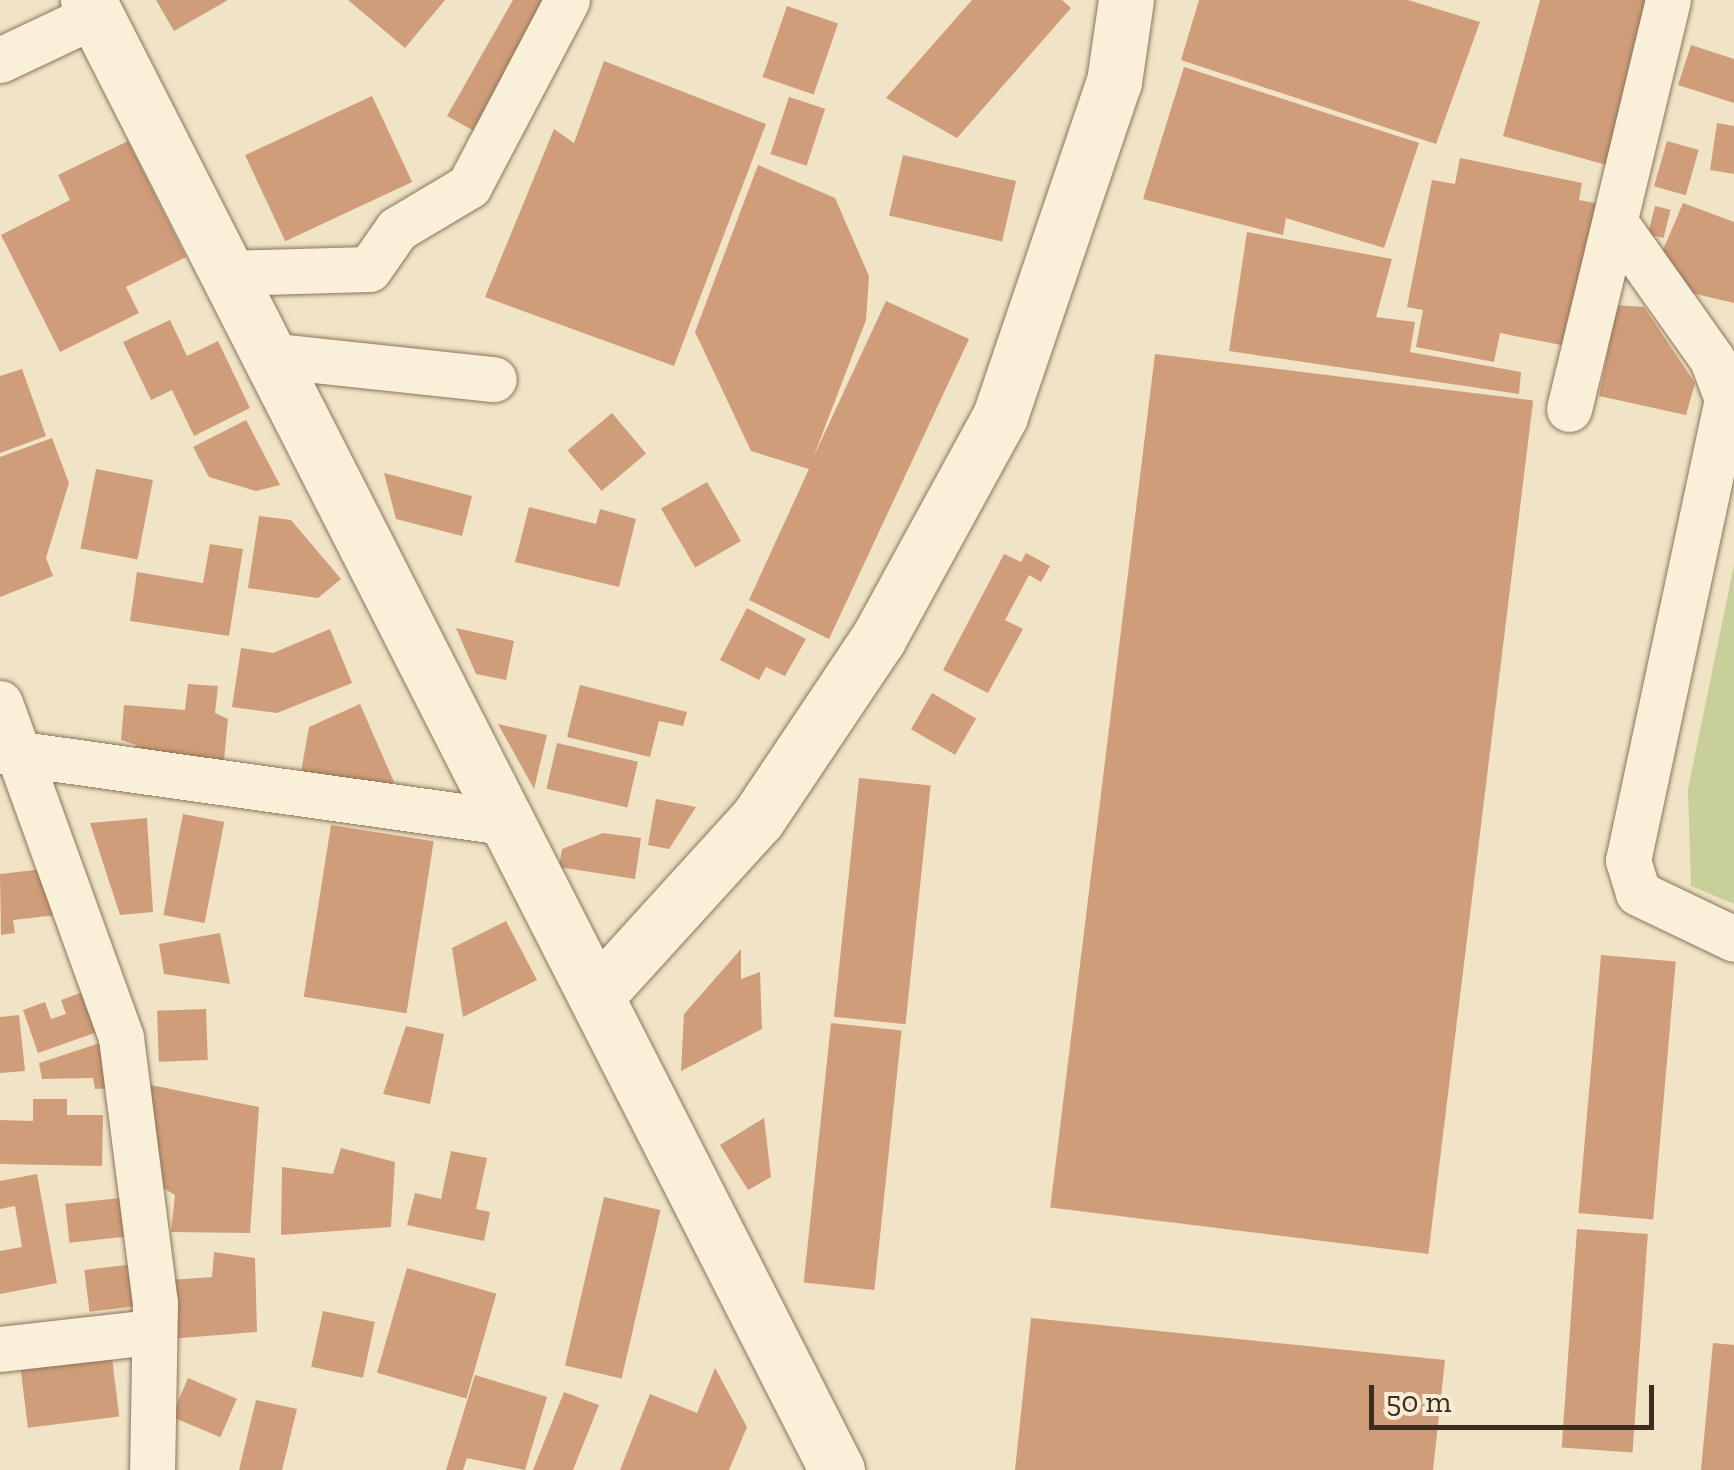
<!DOCTYPE html>
<style>
body{margin:0}
#map{position:relative;width:1734px;height:1470px;overflow:hidden;background:#f0e3c6;font-family:"Zilla Slab",serif}
div>[style]{position:absolute}
.green>*{inset:0;background:#c9cf99}
.building>*{inset:0;background:#d09d7a;transform-origin:0 0}
.roads{filter:drop-shadow(0 0 2px #8d755b) drop-shadow(0 0 2px #8d755b)}
.street>*{height:45px;margin:-22.5px;padding:0 22.5px;transform-origin:22.5px;border-radius:22.5px;background:#faf0da}
.secondary>*{height:55px;margin:-27.5px;padding:0 27.5px;transform-origin:27.5px;border-radius:27.5px;background:#faf0da}
span{translate:-50% -50%;white-space:nowrap;text-align:center;line-height:1.15;-webkit-text-stroke:8px #f7edd6;paint-order:stroke}
.scale{position:absolute;left:1369px;top:1385px;width:285px;height:45px;box-sizing:border-box;border:5px solid #3c2d1f;border-top:0;padding-left:12px;font-size:30px;line-height:35px;white-space:nowrap;color:#3c2d1f;-webkit-text-stroke:8px #f7edd6;paint-order:stroke}
</style>
<div id="map">
<div class="green">
<i style="clip-path:polygon(1734px 565px,1734px 904px,1691px 886px,1688px 789px)"></i>
</div>
<div class="building">
<i style="clip-path:polygon(156px 0,228px 0,174px 31px)"></i>
<i style="clip-path:polygon(348px 0,445px 0,405px 48px)"></i>
<i style="clip-path:polygon(513px 0,560px 0,483px 136px,447px 116px)"></i>
<i style="clip-path:polygon(972px 0,1062px 0,1071px 8px,957px 138px,886px 98px)"></i>
<i style="clip-path:polygon(1199px 0,1408px 0,1480px 22px,1436px 144px,1181px 60px)"></i>
<i style="clip-path:polygon(1540px 0,1655px 0,1610px 166px,1503px 136px)"></i>
<i style="left:787px;top:6px;width:54px;height:75px;rotate:19deg"></i>
<i style="clip-path:polygon(1691px 45px,1734px 59px,1734px 103px,1678px 85px)"></i>
<i style="clip-path:polygon(604px 61px,766px 124px,674px 366px,485px 297px,554px 129px,574px 143px)"></i>
<i style="clip-path:polygon(1184px 67px,1419px 143px,1384px 248px,1286px 218px,1283px 235px,1143px 199px)"></i>
<i style="left:372px;top:96px;width:95px;height:140px;rotate:65deg"></i>
<i style="left:789px;top:97px;width:38px;height:60px;rotate:18deg"></i>
<i style="clip-path:polygon(1717px 123px,1734px 126px,1734px 174px,1710px 170px)"></i>
<i style="clip-path:polygon(128px 141px,186px 257px,126px 287px,139px 313px,60px 352px,1px 235px,70px 200px,58px 175px)"></i>
<i style="left:1667px;top:141px;width:33px;height:47px;rotate:16deg"></i>
<i style="left:903px;top:155px;width:116px;height:62px;rotate:13deg"></i>
<i style="clip-path:polygon(1460px 158px,1582px 183px,1579px 200px,1600px 204px,1571px 347px,1500px 333px,1494px 362px,1416px 347px,1423px 310px,1407px 307px,1432px 180px,1455px 184px)"></i>
<i style="clip-path:polygon(758px 165px,835px 198px,869px 276px,866px 320px,813px 458px,886px 301px,969px 339px,829px 639px,749px 600px,809px 469px,751px 451px,695px 332px)"></i>
<i style="clip-path:polygon(1683px 203px,1734px 222px,1734px 303px,1666px 287px,1663px 250px)"></i>
<i style="left:1655px;top:206px;width:16px;height:29px;rotate:14deg"></i>
<i style="clip-path:polygon(1247px 232px,1392px 259px,1376px 317px,1415px 322px,1410px 352px,1521px 372px,1519px 394px,1229px 351px)"></i>
<i style="clip-path:polygon(1617px 305px,1644px 307px,1695px 383px,1686px 415px,1599px 396px)"></i>
<i style="clip-path:polygon(170px 320px,187px 356px,218px 341px,250px 408px,194px 436px,172px 390px,151px 400px,123px 342px)"></i>
<i style="left:1155px;top:354px;width:381px;height:860px;rotate:7deg"></i>
<i style="clip-path:polygon(22px 369px,46px 436px,0 453px,0 376px)"></i>
<i style="left:612px;top:413px;width:53px;height:58px;rotate:50deg"></i>
<i style="clip-path:polygon(246px 420px,280px 485px,256px 491px,209px 477px,193px 447px)"></i>
<i style="clip-path:polygon(52px 438px,69px 483px,46px 558px,53px 576px,0 597px,0 457px)"></i>
<i style="left:96px;top:469px;width:58px;height:81px;rotate:11deg"></i>
<i style="clip-path:polygon(384px 473px,472px 496px,462px 536px,396px 519px)"></i>
<i style="left:707px;top:482px;width:68px;height:53px;rotate:60deg"></i>
<i style="clip-path:polygon(529px 507px,596px 524px,600px 509px,636px 519px,619px 587px,515px 562px)"></i>
<i style="clip-path:polygon(259px 516px,291px 520px,341px 579px,318px 598px,248px 588px)"></i>
<i style="clip-path:polygon(210px 544px,243px 549px,229px 636px,130px 621px,137px 572px,203px 583px)"></i>
<i style="clip-path:polygon(1026px 553px,1050px 566px,1041px 582px,1029px 575px,1005px 620px,1023px 629px,988px 693px,943px 670px,1004px 554px,1021px 562px)"></i>
<i style="clip-path:polygon(747px 608px,806px 639px,785px 676px,766px 667px,759px 680px,720px 660px)"></i>
<i style="clip-path:polygon(456px 628px,514px 641px,506px 680px,476px 674px)"></i>
<i style="clip-path:polygon(330px 629px,352px 683px,277px 713px,232px 707px,241px 648px,273px 653px)"></i>
<i style="clip-path:polygon(188px 684px,218px 686px,215px 713px,228px 719px,223px 770px,134px 762px,136px 745px,121px 740px,124px 705px,185px 710px)"></i>
<i style="clip-path:polygon(580px 685px,687px 712px,683px 726px,659px 721px,650px 757px,567px 737px)"></i>
<i style="left:932px;top:693px;width:51px;height:42px;rotate:30deg"></i>
<i style="clip-path:polygon(360px 704px,394px 782px,368px 794px,299px 783px,309px 727px)"></i>
<i style="clip-path:polygon(498px 724px,547px 735px,534px 789px)"></i>
<i style="left:557px;top:743px;width:83px;height:47px;rotate:13deg"></i>
<i style="left:859px;top:778px;width:72px;height:240px;rotate:6deg"></i>
<i style="clip-path:polygon(656px 799px,696px 807px,669px 849px,648px 845px)"></i>
<i style="left:183px;top:814px;width:42px;height:103px;rotate:11deg"></i>
<i style="clip-path:polygon(147px 818px,153px 912px,120px 915px,90px 823px)"></i>
<i style="left:331px;top:825px;width:104px;height:174px;rotate:9deg"></i>
<i style="clip-path:polygon(603px 833px,641px 838px,635px 879px,559px 867px,562px 849px)"></i>
<i style="clip-path:polygon(52px 868px,57px 915px,13px 920px,15px 933px,1px 935px,0 874px)"></i>
<i style="clip-path:polygon(506px 921px,537px 980px,463px 1017px,452px 948px)"></i>
<i style="clip-path:polygon(220px 933px,230px 984px,164px 974px,159px 944px)"></i>
<i style="clip-path:polygon(741px 949px,741px 979px,760px 972px,762px 1029px,681px 1071px,684px 1014px)"></i>
<i style="left:1601px;top:955px;width:75px;height:259px;rotate:5deg"></i>
<i style="clip-path:polygon(86px 991px,100px 1031px,38px 1053px,23px 1010px,45px 1002px,51px 1019px,66px 1014px,61px 1000px)"></i>
<i style="left:206px;top:1009px;width:51px;height:49px;rotate:88deg"></i>
<i style="clip-path:polygon(19px 1015px,25px 1071px,0 1073px,0 1017px)"></i>
<i style="left:831px;top:1023px;width:71px;height:261px;rotate:6deg"></i>
<i style="clip-path:polygon(406px 1026px,444px 1034px,430px 1104px,383px 1094px)"></i>
<i style="clip-path:polygon(106px 1041px,114px 1088px,95px 1089px,93px 1078px,42px 1079px,39px 1063px)"></i>
<i style="clip-path:polygon(146px 1084px,259px 1107px,250px 1233px,171px 1232px,175px 1195px,143px 1176px)"></i>
<i style="clip-path:polygon(33px 1099px,67px 1099px,67px 1115px,103px 1115px,102px 1166px,0 1164px,0 1120px,33px 1121px)"></i>
<i style="clip-path:polygon(764px 1118px,771px 1177px,748px 1190px,720px 1145px)"></i>
<i style="clip-path:polygon(341px 1148px,395px 1162px,391px 1227px,281px 1235px,282px 1167px,333px 1174px)"></i>
<i style="clip-path:polygon(451px 1151px,487px 1158px,476px 1209px,490px 1212px,484px 1241px,407px 1225px,415px 1193px,441px 1199px)"></i>
<i style="clip-path:polygon(37px 1174px,57px 1283px,0 1294px,0 1251px,22px 1247px,15px 1206px,0 1209px,0 1181px)"></i>
<i style="left:604px;top:1197px;width:58px;height:173px;rotate:13deg"></i>
<i style="left:121px;top:1198px;width:39px;height:56px;rotate:84deg"></i>
<i style="left:1577px;top:1229px;width:71px;height:219px;rotate:4deg"></i>
<i style="clip-path:polygon(214px 1252px,255px 1258px,257px 1332px,169px 1339px,170px 1280px,212px 1277px)"></i>
<i style="left:134px;top:1264px;width:42px;height:50px;rotate:83deg"></i>
<i style="left:407px;top:1268px;width:93px;height:109px;rotate:16deg"></i>
<i style="left:323px;top:1311px;width:53px;height:57px;rotate:12deg"></i>
<i style="clip-path:polygon(1031px 1318px,1445px 1360px,1433px 1470px,1015px 1470px)"></i>
<i style="clip-path:polygon(1713px 1343px,1734px 1345px,1734px 1470px,1701px 1470px)"></i>
<i style="left:112px;top:1358px;width:59px;height:92px;rotate:83deg"></i>
<i style="clip-path:polygon(715px 1368px,747px 1427px,729px 1470px,620px 1470px,650px 1394px,697px 1413px)"></i>
<i style="clip-path:polygon(475px 1375px,547px 1397px,525px 1470px,467px 1458px,463px 1470px,446px 1470px)"></i>
<i style="left:188px;top:1378px;width:53px;height:42px;rotate:23deg"></i>
<i style="clip-path:polygon(564px 1392px,599px 1405px,573px 1470px,533px 1470px)"></i>
<i style="clip-path:polygon(256px 1400px,297px 1409px,282px 1470px,239px 1470px)"></i>
</div>
<div class="roads">
<div class="street">
<i style="left:0;top:60px;width:105px;rotate:-25.3deg"></i>
<i style="left:1617px;top:225px;width:164px;rotate:54.7deg"></i>
<i style="left:1712px;top:359px;width:43px;rotate:69.4deg"></i>
<i style="left:1727px;top:399px;width:472px;rotate:102.1deg"></i>
<i style="left:1628px;top:860px;width:34px;rotate:73deg"></i>
<i style="left:1638px;top:893px;width:106px;rotate:25.6deg"></i>
<i style="left:226px;top:273px;width:143px;rotate:-1.6deg"></i>
<i style="left:369px;top:269px;width:49px;rotate:-55deg"></i>
<i style="left:397px;top:229px;width:84px;rotate:-30.8deg"></i>
<i style="left:469px;top:186px;width:210px;rotate:-62.2deg"></i>
<i style="left:268px;top:355px;width:227px;rotate:6.1deg"></i>
<i style="left:1569px;top:409px;width:421px;rotate:-76.4deg"></i>
<i style="left:0;top:703px;width:356px;rotate:70.1deg"></i>
<i style="left:121px;top:1038px;width:267px;rotate:82.7deg"></i>
<i style="left:155px;top:1303px;width:167px;rotate:91deg"></i>
<i style="left:0;top:751px;width:509px;rotate:8.02deg"></i>
<i style="left:0;top:1349px;width:153px;rotate:-6.4deg"></i>
</div>
<div class="secondary">
<i style="left:88px;top:0;width:1650px;rotate:63deg"></i>
<i style="left:597px;top:995px;width:239px;rotate:-47.7deg"></i>
<i style="left:758px;top:818px;width:216px;rotate:-56.2deg"></i>
<i style="left:878px;top:639px;width:254px;rotate:-61.3deg"></i>
<i style="left:1000px;top:416px;width:353px;rotate:-71.2deg"></i>
<i style="left:1114px;top:82px;width:83px;rotate:-81.7deg"></i>
</div>
</div>
<div class="scale">50 m</div>
</div>
